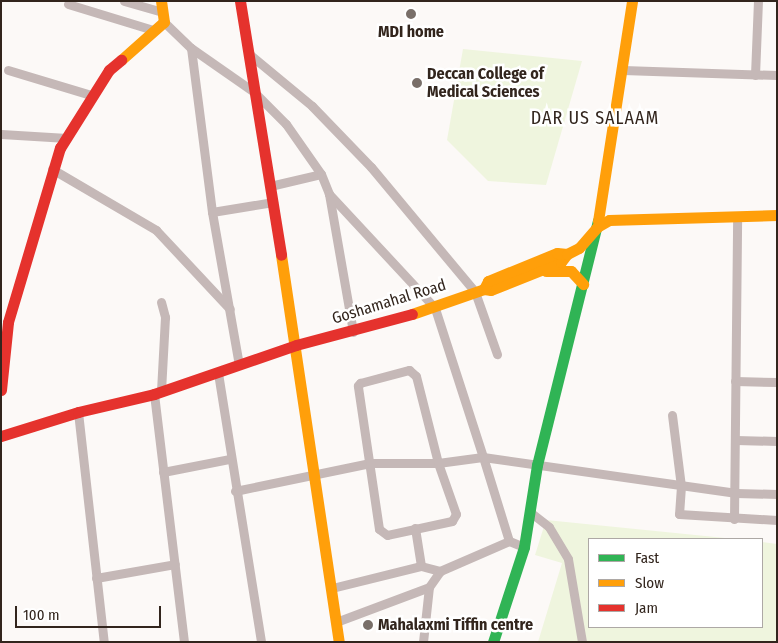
<!DOCTYPE html>
<style>
body{margin:0}
#map{position:relative;width:778px;height:643px;overflow:hidden;background:#fcf9f7;font-family:"Fira Sans Condensed",sans-serif}
div>[style]{position:absolute}
.green>*{inset:0;background:#eff5de}
.street>*{height:9px;margin:-4.5px;padding:0 4.5px;transform-origin:4.5px;border-radius:4.5px;background:#c5b8b7}
.fast>*{height:11px;margin:-5.5px;padding:0 5.5px;transform-origin:5.5px;border-radius:5.5px;background:#30b455}
.slow>*{height:11px;margin:-5.5px;padding:0 5.5px;transform-origin:5.5px;border-radius:5.5px;background:#ff9f0a}
.jam>*{height:11px;margin:-5.5px;padding:0 5.5px;transform-origin:5.5px;border-radius:5.5px;background:#e5322d}
.dots>*{width:14px;height:14px;translate:-50% -50%;box-sizing:border-box;border:2px solid #fff;border-radius:50%}
span{translate:-50% -50%;white-space:nowrap;text-align:center;line-height:1.15;-webkit-text-stroke:5px #fff;paint-order:stroke}
.poi-label{font-size:16px;color:#32251d;font-weight:700}
.left{translate:0 -50%;text-align:left}
.street-label{font-size:16px;color:#32251d}
.neighbourhood-label{font-size:18px;color:#32251d;letter-spacing:1px}
.frame{position:absolute;inset:0;border:2px solid #32251d;pointer-events:none}
.legend{position:absolute;left:588px;top:538px;width:175px;height:90px;box-sizing:border-box;background:#fff;border:1px solid #ada8a5;margin:0;padding:6px 9px;list-style:none;font-size:15px;color:#32251d}
.legend li{display:flex;align-items:center;gap:10px;height:25px}
.legend b{width:25px;border:1px solid #ada8a5}
.scale{position:absolute;left:15px;top:606px;width:146px;height:22px;box-sizing:border-box;border:2px solid #32251d;border-top:0;padding-left:6px;font-size:15px;line-height:18px;white-space:nowrap;color:#32251d;-webkit-text-stroke:4px #fff;paint-order:stroke}
</style>
<div id="map">
<div class="green">
<i style="clip-path:polygon(463px 49px,582px 61px,546px 185px,488px 181px,447px 140px)"></i>
<i style="clip-path:polygon(546px 520px,735px 539px,589px 539px,589px 627px,762px 627px,762px 542px,777px 544px,777px 642px,538px 642px,562px 563px,535px 555px)"></i>
</div>
<div class="street">
<i style="left:124px;top:1px;width:40px;rotate:16deg"></i>
<i style="left:68px;top:4px;width:89px;rotate:17deg"></i>
<i style="left:164px;top:22px;width:37px;rotate:44deg"></i>
<i style="left:191px;top:48px;width:77px;rotate:34.9deg"></i>
<i style="left:254px;top:92px;width:45px;rotate:45deg"></i>
<i style="left:286px;top:124px;width:61px;rotate:55deg"></i>
<i style="left:191px;top:48px;width:165px;rotate:82.7deg"></i>
<i style="left:212px;top:212px;width:155px;rotate:80deg"></i>
<i style="left:248px;top:53px;width:83px;rotate:39.6deg"></i>
<i style="left:312px;top:106px;width:85px;rotate:46deg"></i>
<i style="left:371px;top:167px;width:163px;rotate:50.2deg"></i>
<i style="left:475px;top:292px;width:66px;rotate:70.5deg"></i>
<i style="left:8px;top:70px;width:87px;rotate:16.8deg"></i>
<i style="left:623px;top:70px;width:154px;rotate:1.9deg"></i>
<i style="left:755px;top:75px;width:74px;rotate:-87.7deg"></i>
<i style="left:1px;top:134px;width:66px;rotate:3.5deg"></i>
<i style="left:52px;top:169px;width:121px;rotate:30.4deg"></i>
<i style="left:156px;top:230px;width:108px;rotate:46.9deg"></i>
<i style="left:270px;top:186px;width:52px;rotate:-13.2deg"></i>
<i style="left:321px;top:174px;width:22px;rotate:68deg"></i>
<i style="left:212px;top:212px;width:62px;rotate:-9.3deg"></i>
<i style="left:161px;top:302px;width:16px;rotate:75deg"></i>
<i style="left:165px;top:317px;width:73px;rotate:93.1deg"></i>
<i style="left:409px;top:370px;width:9px;rotate:41deg"></i>
<i style="left:416px;top:376px;width:90px;rotate:75.8deg"></i>
<i style="left:438px;top:463px;width:54px;rotate:70.6deg"></i>
<i style="left:456px;top:514px;width:8px;rotate:120deg"></i>
<i style="left:452px;top:521px;width:66px;rotate:167.8deg"></i>
<i style="left:387px;top:535px;width:10px;rotate:-143deg"></i>
<i style="left:379px;top:529px;width:145px;rotate:-98.4deg"></i>
<i style="left:358px;top:386px;width:4px;rotate:-56deg"></i>
<i style="left:360px;top:383px;width:51px;rotate:-14.9deg"></i>
<i style="left:218px;top:373px;width:272px;rotate:80.9deg"></i>
<i style="left:735px;top:381px;width:42px;rotate:1.4deg"></i>
<i style="left:154px;top:394px;width:250px;rotate:83.1deg"></i>
<i style="left:78px;top:412px;width:231px;rotate:83.6deg"></i>
<i style="left:672px;top:415px;width:72px;rotate:82.8deg"></i>
<i style="left:681px;top:486px;width:28px;rotate:94deg"></i>
<i style="left:679px;top:514px;width:98px;rotate:3.5deg"></i>
<i style="left:736px;top:440px;width:41px;rotate:1.4deg"></i>
<i style="left:163px;top:472px;width:67px;rotate:-11.1deg"></i>
<i style="left:235px;top:491px;width:138px;rotate:-11.7deg"></i>
<i style="left:370px;top:463px;width:68px"></i>
<i style="left:438px;top:463px;width:45px;rotate:-7.6deg"></i>
<i style="left:483px;top:457px;width:157px;rotate:-107.9deg"></i>
<i style="left:435px;top:308px;width:156px;rotate:-132.9deg"></i>
<i style="left:329px;top:194px;width:140px;rotate:80.1deg"></i>
<i style="left:530px;top:512px;width:24px;rotate:38deg"></i>
<i style="left:549px;top:527px;width:37px;rotate:59deg"></i>
<i style="left:568px;top:559px;width:84px;rotate:80.4deg"></i>
<i style="left:734px;top:519px;width:301px;rotate:-89.4deg"></i>
<i style="left:415px;top:528px;width:38px;rotate:81deg"></i>
<i style="left:421px;top:566px;width:20px;rotate:15deg"></i>
<i style="left:524px;top:547px;width:16px;rotate:-158deg"></i>
<i style="left:509px;top:541px;width:88px;rotate:-107.2deg"></i>
<i style="left:483px;top:457px;width:256px;rotate:8.1deg"></i>
<i style="left:736px;top:493px;width:41px;rotate:1.4deg"></i>
<i style="left:96px;top:578px;width:80px;rotate:-10deg"></i>
<i style="left:332px;top:588px;width:92px;rotate:-13.9deg"></i>
<i style="left:336px;top:622px;width:99px;rotate:-20.6deg"></i>
<i style="left:423px;top:642px;width:55px;rotate:-83.8deg"></i>
<i style="left:429px;top:587px;width:19px;rotate:-55deg"></i>
<i style="left:440px;top:571px;width:75px;rotate:-23.5deg"></i>
</div>
<div class="fast">
<i style="left:493px;top:642px;width:100px;rotate:-71.9deg"></i>
<i style="left:524px;top:547px;width:83px;rotate:-81deg"></i>
<i style="left:537px;top:465px;width:252px;rotate:-76deg"></i>
</div>
<div class="slow">
<i style="left:121px;top:60px;width:57px;rotate:-41.5deg"></i>
<i style="left:164px;top:22px;width:21px;rotate:-98deg"></i>
<i style="left:598px;top:221px;width:223px;rotate:-81.2deg"></i>
<i style="left:281px;top:255px;width:391px;rotate:81.5deg"></i>
<i style="left:546px;top:271px;width:25px"></i>
<i style="left:571px;top:271px;width:18px;rotate:47deg"></i>
<i style="left:484px;top:289px;width:7px;rotate:8deg"></i>
<i style="left:491px;top:290px;width:75px;rotate:-21.8deg"></i>
<i style="left:561px;top:262px;width:10px;rotate:-53deg"></i>
<i style="left:412px;top:314px;width:76px;rotate:-19.1deg"></i>
<i style="left:484px;top:289px;width:9px;rotate:-63deg"></i>
<i style="left:488px;top:281px;width:74px;rotate:-22.1deg"></i>
<i style="left:557px;top:253px;width:10px;rotate:6deg"></i>
<i style="left:567px;top:254px;width:13px;rotate:-27deg"></i>
<i style="left:579px;top:248px;width:28px;rotate:-49deg"></i>
<i style="left:597px;top:227px;width:14px;rotate:-30deg"></i>
<i style="left:609px;top:220px;width:168px;rotate:-1.7deg"></i>
</div>
<div class="jam">
<i style="left:240px;top:1px;width:257px;rotate:80.8deg"></i>
<i style="left:1px;top:390px;width:68px;rotate:-84.1deg"></i>
<i style="left:8px;top:322px;width:182px;rotate:-73.4deg"></i>
<i style="left:60px;top:148px;width:92px;rotate:-57.9deg"></i>
<i style="left:109px;top:70px;width:16px;rotate:-40deg"></i>
<i style="left:1px;top:436px;width:81px;rotate:-17.3deg"></i>
<i style="left:78px;top:412px;width:78px;rotate:-13.3deg"></i>
<i style="left:154px;top:394px;width:150px;rotate:-19deg"></i>
<i style="left:296px;top:345px;width:120px;rotate:-15deg"></i>
</div>
<div class="dots">
<i style="left:411px;top:14px;background:#796f69"></i>
<i style="left:417px;top:83px;background:#796f69"></i>
<i style="left:368px;top:625px;background:#796f69"></i>
</div>
<div class="poi-label">
<span style="left:411px;top:32px">MDI home</span>
<span class="left" style="left:427px;top:83px">Deccan College of<br>Medical Sciences</span>
<span class="left" style="left:378px;top:625px">Mahalaxmi Tiffin centre</span>
</div>
<div class="street-label">
<span style="left:389px;top:302px;rotate:-17deg">Goshamahal Road</span>
</div>
<div class="neighbourhood-label">
<span style="left:595px;top:118px">DAR US SALAAM</span>
</div>
<div class="frame"></div>
<ul class="legend">
<li><b style="height:6px;background:#30b455"></b>Fast</li>
<li><b style="height:6px;background:#ff9f0a"></b>Slow</li>
<li><b style="height:6px;background:#e5322d"></b>Jam</li>
</ul>
<div class="scale">100 m</div>
</div>
